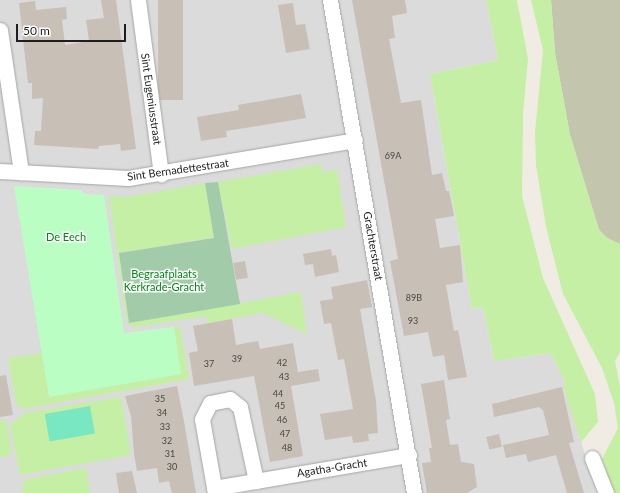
<!DOCTYPE html>
<style>
body{margin:0}
#map{position:relative;width:620px;height:493px;overflow:hidden;background:#f0ece3;font-family:Lato,sans-serif}
div>[style]{position:absolute}
.residential>*{inset:0;background:#dcdbdb}
.construction>*{inset:0;background:#c4c5ad}
.grass>*{inset:0;background:#c5efa4}
.cemetery>*{inset:0;background:#a2cbaa}
.park>*{inset:0;background:#bbfec4}
.pitch>*{inset:0;background:#79e7c2;transform-origin:0 0}
.building>*{inset:0;background:#c8bfb6;transform-origin:0 0}
.roads{filter:drop-shadow(0 0 1px #a5a5a5) drop-shadow(0 0 1px #a5a5a5)}
.minor>*{height:15px;margin:-7.5px;padding:0 7.5px;transform-origin:7.5px;border-radius:7.5px;background:#fff}
span{translate:-50% -50%;white-space:nowrap;text-align:center;line-height:1.15;-webkit-text-stroke:3px #fff;paint-order:stroke}
.number-label{font-size:9px;color:#484644}
.number-label span{-webkit-text-stroke-width:0}
.street-label{font-size:11px;color:#1e1e1e}
.park-label{font-size:11px;color:#018613}
.scale{position:absolute;left:16px;top:24px;width:110px;height:18px;box-sizing:border-box;border:2px solid #1e1e1e;border-top:0;padding-left:5px;font-size:12px;line-height:14px;white-space:nowrap;color:#1e1e1e;-webkit-text-stroke:3px #fff;paint-order:stroke}
</style>
<div id="map">
<div class="residential">
<i style="clip-path:polygon(0 0,486px 0,498px 60px,430px 74px,472px 309px,483px 307px,494px 361px,551px 353px,566px 385px,564px 387px,597px 493px,0 493px)"></i>
</div>
<div class="construction">
<i style="clip-path:polygon(551px 0,620px 0,620px 244px,607px 238px,599px 230px,570px 135px,555px 53px)"></i>
</div>
<div class="grass">
<i style="clip-path:polygon(486px 0,517px 0,528px 59px,523px 114px,522px 196px,543px 278px,595px 394px,598px 422px,581px 442px,563px 386px,566px 385px,551px 353px,494px 361px,483px 307px,472px 309px,430px 74px,498px 60px)"></i>
<i style="clip-path:polygon(531px 0,551px 0,555px 53px,570px 135px,599px 230px,607px 238px,620px 244px,620px 352px,615px 361px,620px 387px,620px 493px,612px 493px,602px 459px,618px 428px,614px 403px,602px 368px,563px 294px,546px 227px,536px 165px,535px 132px,543px 50px)"></i>
<i style="clip-path:polygon(321px 164px,322px 172px,337px 170px,346px 227px,232px 249px,218px 182px)"></i>
<i style="clip-path:polygon(205px 183px,214px 237px,119px 253px,129px 323px,301px 292px,307px 334px,263px 313px,207px 323px,207px 316px,134px 327px,127px 323px,109px 196px,127px 197px)"></i>
<i style="clip-path:polygon(180px 326px,189px 379px,23px 409px,16px 404px,8px 358px,42px 353px,49px 397px,181px 374px,174px 327px)"></i>
<i style="clip-path:polygon(121px 397px,131px 455px,20px 475px,10px 425px,24px 413px)"></i>
<i style="clip-path:polygon(6px 420px,11px 451px,9px 456px,0 457px,0 421px)"></i>
<i style="clip-path:polygon(86px 468px,90px 493px,23px 493px,22px 485px,27px 479px)"></i>
</div>
<div class="cemetery">
<i style="clip-path:polygon(218px 182px,240px 304px,129px 323px,119px 253px,214px 238px,205px 183px)"></i>
</div>
<div class="park">
<i style="clip-path:polygon(14px 186px,81px 190px,84px 194px,104px 195px,124px 333px,174px 327px,181px 374px,49px 397px)"></i>
</div>
<div class="pitch">
<i style="left:90px;top:406px;width:28px;height:46px;rotate:80deg"></i>
</div>
<div class="building">
<i style="clip-path:polygon(101px 0,116px 0,136px 149px,121px 151px,120px 144px,99px 146px,98px 149px,34px 145px,35px 131px,41px 131px,43px 98px,32px 99px,32px 83px,28px 83px,19px 3px,35px 1px,36px 10px,66px 7px,67px 19px,62px 20px,65px 45px,89px 41px,86px 20px,104px 18px)"></i>
<i style="left:158px;top:0;width:25px;height:100px"></i>
<i style="clip-path:polygon(352px 0,405px 0,407px 13px,392px 16px,395px 38px,389px 39px,401px 103px,421px 100px,432px 175px,442px 173px,446px 191px,449px 191px,454px 216px,435px 219px,440px 248px,460px 245px,463px 282px,446px 285px,454px 331px,458px 330px,467px 377px,448px 380px,444px 355px,433px 357px,428px 332px,404px 336px,390px 261px,398px 259px)"></i>
<i style="clip-path:polygon(293px 3px,296px 25px,305px 24px,310px 49px,286px 53px,278px 5px)"></i>
<i style="clip-path:polygon(301px 94px,306px 118px,226px 131px,227px 137px,201px 141px,197px 117px,239px 110px,238px 105px)"></i>
<i style="clip-path:polygon(331px 249px,332px 256px,336px 255px,339px 272px,315px 277px,313px 264px,305px 265px,303px 254px)"></i>
<i style="left:245px;top:261px;width:17px;height:12px;rotate:80deg"></i>
<i style="clip-path:polygon(367px 280px,372px 307px,360px 309px,376px 401px,378px 433px,368px 434px,369px 441px,353px 443px,352px 436px,325px 440px,320px 414px,353px 409px,344px 359px,338px 360px,331px 323px,324px 324px,320px 301px,333px 299px,331px 287px)"></i>
<i style="clip-path:polygon(232px 319px,236px 345px,258px 341px,260px 349px,293px 343px,298px 372px,318px 369px,320px 381px,291px 386px,303px 456px,270px 462px,254px 376px,194px 386px,189px 353px,198px 351px,193px 326px)"></i>
<i style="clip-path:polygon(6px 375px,13px 415px,0 417px,0 376px)"></i>
<i style="clip-path:polygon(444px 380px,450px 419px,446px 420px,450px 445px,458px 444px,461px 462px,474px 464px,477px 487px,467px 493px,427px 493px,422px 463px,431px 462px,429px 448px,432px 448px,421px 384px)"></i>
<i style="clip-path:polygon(177px 386px,184px 421px,196px 493px,172px 493px,169px 481px,159px 483px,157px 468px,137px 471px,134px 454px,131px 416px,125px 396px)"></i>
<i style="clip-path:polygon(562px 387px,574px 442px,569px 443px,584px 493px,567px 493px,556px 455px,528px 462px,526px 454px,506px 458px,503px 445px,549px 435px,543px 410px,539px 407px,494px 417px,492px 404px)"></i>
<i style="left:499px;top:434px;width:13px;height:13px;rotate:77deg"></i>
<i style="clip-path:polygon(132px 471px,137px 493px,119px 493px,116px 473px)"></i>
</div>
<div class="roads">
<div class="minor">
<i style="left:138px;top:0;width:176px;rotate:82.5deg"></i>
<i style="left:330px;top:0;width:500px;rotate:80.33deg"></i>
<i style="left:0;top:30px;width:144px;rotate:81.6deg"></i>
<i style="left:0;top:171px;width:128px;rotate:3.1deg"></i>
<i style="left:128px;top:178px;width:230px;rotate:-9.5deg"></i>
<i style="left:592px;top:458px;width:38px;rotate:68deg"></i>
<i style="left:214px;top:488px;width:198px;rotate:-9.6deg"></i>
<i style="left:215px;top:493px;width:75px;rotate:-100deg"></i>
<i style="left:202px;top:419px;width:18px;rotate:-63deg"></i>
<i style="left:210px;top:403px;width:20px;rotate:-11deg"></i>
<i style="left:230px;top:399px;width:13px;rotate:39deg"></i>
<i style="left:240px;top:407px;width:76px;rotate:77.8deg"></i>
</div>
</div>
<div class="number-label">
<span style="left:393px;top:156px">69A</span>
<span style="left:414px;top:298px">89B</span>
<span style="left:413px;top:321px">93</span>
<span style="left:237px;top:359px">39</span>
<span style="left:282px;top:363px">42</span>
<span style="left:209px;top:364px">37</span>
<span style="left:284px;top:377px">43</span>
<span style="left:278px;top:394px">44</span>
<span style="left:160px;top:399px">35</span>
<span style="left:280px;top:406px">45</span>
<span style="left:162px;top:413px">34</span>
<span style="left:282px;top:420px">46</span>
<span style="left:165px;top:427px">33</span>
<span style="left:285px;top:434px">47</span>
<span style="left:167px;top:441px">32</span>
<span style="left:287px;top:448px">48</span>
<span style="left:170px;top:454px">31</span>
<span style="left:172px;top:467px">30</span>
</div>
<div class="street-label">
<span style="left:151px;top:99px;rotate:82deg">Sint Eugeniusstraat</span>
<span style="left:178px;top:170px;rotate:-8deg">Sint Bernadettestraat</span>
<span style="left:373px;top:246px;rotate:80deg">Grachterstraat</span>
<span style="left:332px;top:468px;rotate:-9deg">Agatha-Gracht</span>
</div>
<div class="park-label">
<span style="left:66px;top:237px">De Eech</span>
<span style="left:164px;top:281px">Begraafplaats<br>Kerkrade-Gracht</span>
</div>
<div class="scale">50 m</div>
</div>
